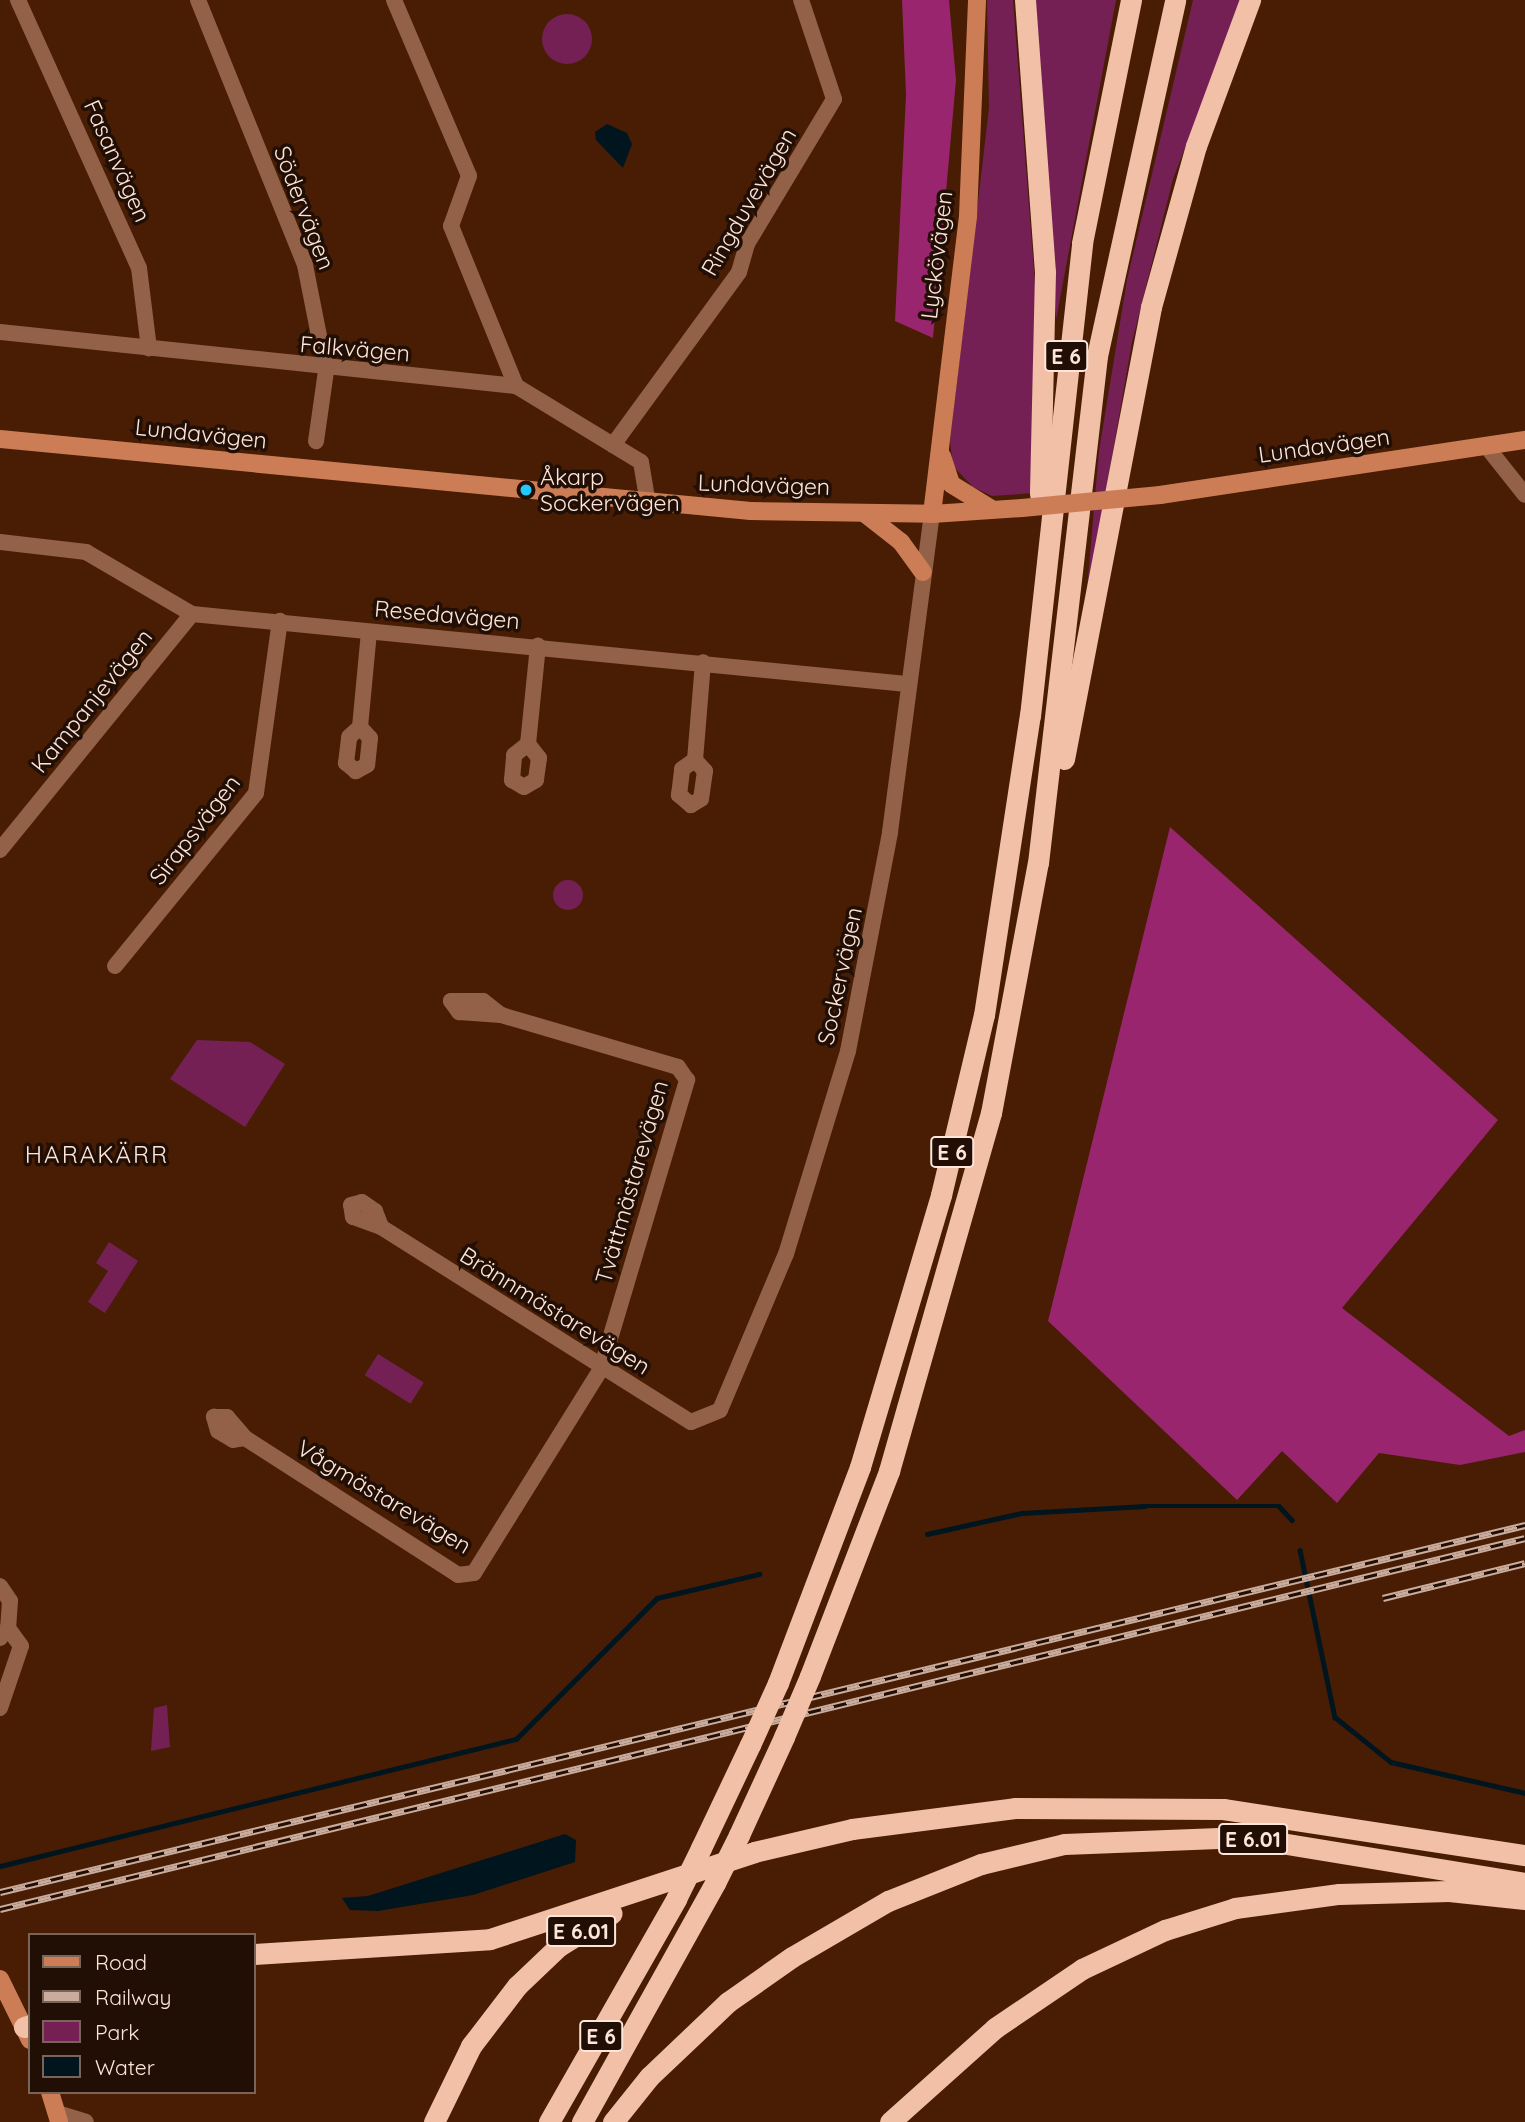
<!DOCTYPE html>
<meta charset="utf-8">
<style>
body{margin:0}
#map{position:relative;width:1525px;height:2122px;overflow:hidden;background:#481d04;font-family:Quicksand,sans-serif}
div>[style]{position:absolute}
.green>*{inset:0;background:#752055;transform-origin:0 0}
.round{border-radius:50%}
.forest>*{inset:0;background:#99256e}
.water>*{inset:0;background:#01151e}
.stream>*{height:4.5px;margin:-2.25px;padding:0 2.25px;transform-origin:2.25px;border-radius:2.25px;background:#01151e}
.street>*{height:16px;margin:-8px;padding:0 8px;transform-origin:8px;border-radius:8px;background:#936048}
.secondary>*{height:18px;margin:-9px;padding:0 9px;transform-origin:9px;border-radius:9px;background:#cd7d55}
.highway>*{height:21px;margin:-10.5px;padding:0 10.5px;transform-origin:10.5px;border-radius:10.5px;background:#f2bfa7}
.rail>*{height:7px;margin-top:-3.5px;transform-origin:0;background:repeating-linear-gradient(90deg,#210e05 0 13px,#c9ac9d 0 26px);box-sizing:border-box;border-block:2px solid #c9ac9d}
.secondary-bridge>*{height:18px;margin:-9px;padding:0 9px;transform-origin:9px;border-radius:9px;background:#cd7d55}
.highway-bridge>*{height:21px;margin:-10.5px;padding:0 10.5px;transform-origin:10.5px;border-radius:10.5px;background:#f2bfa7}
.dots>*{width:19px;height:19px;translate:-50% -50%;box-sizing:border-box;border:4px solid #210e05;border-radius:50%}
span{translate:-50% -50%;white-space:nowrap;text-align:center;line-height:1.15;-webkit-text-stroke:7px #210e05;paint-order:stroke}
.shield-label span{padding:2px 5px;background:#210e05;border:2px solid;border-radius:5px;-webkit-text-stroke-width:0}
.shield-label{font-size:21px;color:#fde5da;font-weight:700}
.street-label{font-size:23px;color:#fde5da}
.poi-label{font-size:23px;color:#fde5da}
.left{translate:0 -50%;text-align:left}
.neighbourhood-label{font-size:24px;color:#fde5da;letter-spacing:2px}
.legend{position:absolute;left:28px;top:1933px;width:228px;height:161px;box-sizing:border-box;background:#210e05;border:2px solid #79645a;margin:0;padding:9px 12px;list-style:none;font-size:21px;color:#fde5da}
.legend li{display:flex;align-items:center;gap:14px;height:35px}
.legend b{width:35px;border:2px solid #79645a}
</style>
<div id="map">
<div class="green">
<i style="clip-path:polygon(987px 0,1013px 0,1039px 336px,1034px 493px,992px 496px,973px 487px,953px 466px,950px 441px,989px 108px)"></i>
<i style="clip-path:polygon(1034px 0,1116px 0,1056px 320px,1049px 196px)"></i>
<i style="clip-path:polygon(1193px 0,1241px 0,1173px 179px,1132px 342px,1085px 612px,1099px 451px,1127px 280px)"></i>
<i class="round" style="left:542px;top:14px;width:50px;height:50px"></i>
<i class="round" style="left:553px;top:880px;width:30px;height:30px"></i>
<i style="clip-path:polygon(197px 1040px,250px 1042px,285px 1064px,245px 1127px,170px 1079px)"></i>
<i style="clip-path:polygon(109px 1242px,138px 1261px,105px 1313px,88px 1302px,108px 1271px,96px 1263px)"></i>
<i style="left:378px;top:1354px;width:54px;height:25px;rotate:32deg"></i>
<i style="clip-path:polygon(167px 1705px,170px 1747px,151px 1751px,154px 1708px)"></i>
</div>
<div class="forest">
<i style="clip-path:polygon(902px 0,949px 0,956px 80px,933px 338px,895px 321px,906px 95px)"></i>
<i style="clip-path:polygon(1170px 827px,1498px 1120px,1342px 1308px,1509px 1436px,1525px 1430px,1525px 1452px,1460px 1465px,1379px 1453px,1337px 1503px,1282px 1451px,1237px 1500px,1048px 1321px)"></i>
</div>
<div class="water">
<i style="clip-path:polygon(607px 124px,627px 133px,632px 144px,623px 168px,596px 140px,595px 132px)"></i>
<i style="clip-path:polygon(565px 1834px,576px 1840px,575px 1862px,473px 1895px,378px 1911px,350px 1910px,342px 1898px,368px 1896px)"></i>
</div>
<div class="stream">
<i style="left:927px;top:1534px;width:97px;rotate:-12.5deg"></i>
<i style="left:1022px;top:1513px;width:123px;rotate:-3.3deg"></i>
<i style="left:1145px;top:1506px;width:134px"></i>
<i style="left:1279px;top:1506px;width:19px;rotate:47deg"></i>
<i style="left:1300px;top:1550px;width:171px;rotate:78.2deg"></i>
<i style="left:1335px;top:1717px;width:72px;rotate:38.8deg"></i>
<i style="left:1391px;top:1762px;width:138px;rotate:13deg"></i>
<i style="left:0;top:1866px;width:531px;rotate:-13.83deg"></i>
<i style="left:516px;top:1739px;width:199px;rotate:-45deg"></i>
<i style="left:657px;top:1598px;width:105px;rotate:-13.2deg"></i>
</div>
<div class="street">
<i style="left:18px;top:0;width:294px;rotate:65.7deg"></i>
<i style="left:139px;top:268px;width:81px;rotate:82.9deg"></i>
<i style="left:198px;top:0;width:286px;rotate:68deg"></i>
<i style="left:305px;top:265px;width:108px;rotate:78.8deg"></i>
<i style="left:326px;top:371px;width:71px;rotate:98.1deg"></i>
<i style="left:394px;top:0;width:191px;rotate:66.9deg"></i>
<i style="left:469px;top:176px;width:53px;rotate:109.8deg"></i>
<i style="left:451px;top:226px;width:173px;rotate:67.9deg"></i>
<i style="left:0;top:332px;width:519px;rotate:5.97deg"></i>
<i style="left:516px;top:386px;width:146px;rotate:31.3deg"></i>
<i style="left:641px;top:462px;width:43px;rotate:80.5deg"></i>
<i style="left:613px;top:445px;width:214px;rotate:-53.9deg"></i>
<i style="left:739px;top:272px;width:29px;rotate:-74deg"></i>
<i style="left:747px;top:244px;width:169px;rotate:-59deg"></i>
<i style="left:834px;top:99px;width:104px;rotate:-108.4deg"></i>
<i style="left:1487px;top:447px;width:61px;rotate:51.6deg"></i>
<i style="left:0;top:542px;width:87px;rotate:6.6deg"></i>
<i style="left:86px;top:552px;width:123px;rotate:30.3deg"></i>
<i style="left:192px;top:614px;width:718px;rotate:5.59deg"></i>
<i style="left:360px;top:727px;width:15px;rotate:48deg"></i>
<i style="left:370px;top:738px;width:27px;rotate:96deg"></i>
<i style="left:367px;top:765px;width:13px;rotate:151deg"></i>
<i style="left:356px;top:771px;width:13px;rotate:-141deg"></i>
<i style="left:346px;top:763px;width:26px;rotate:-83deg"></i>
<i style="left:349px;top:737px;width:15px;rotate:-42deg"></i>
<i style="left:360px;top:727px;width:95px;rotate:-84.6deg"></i>
<i style="left:528px;top:744px;width:18px;rotate:52deg"></i>
<i style="left:539px;top:758px;width:22px;rotate:98deg"></i>
<i style="left:536px;top:780px;width:14px;rotate:150deg"></i>
<i style="left:524px;top:787px;width:14px;rotate:-150deg"></i>
<i style="left:512px;top:780px;width:25px;rotate:-85deg"></i>
<i style="left:514px;top:755px;width:18px;rotate:-38deg"></i>
<i style="left:528px;top:744px;width:99px;rotate:-84.2deg"></i>
<i style="left:695px;top:760px;width:15px;rotate:48deg"></i>
<i style="left:705px;top:771px;width:28px;rotate:98deg"></i>
<i style="left:701px;top:799px;width:12px;rotate:149deg"></i>
<i style="left:691px;top:805px;width:16px;rotate:-140deg"></i>
<i style="left:679px;top:795px;width:26px;rotate:-83deg"></i>
<i style="left:682px;top:769px;width:16px;rotate:-35deg"></i>
<i style="left:695px;top:760px;width:98px;rotate:-85.3deg"></i>
<i style="left:0;top:850px;width:304px;rotate:-50.9deg"></i>
<i style="left:115px;top:966px;width:223px;rotate:-50.8deg"></i>
<i style="left:256px;top:793px;width:174px;rotate:-82.1deg"></i>
<i style="left:381px;top:1227px;width:30px;rotate:-160deg"></i>
<i style="left:353px;top:1217px;width:12px;rotate:-99deg"></i>
<i style="left:351px;top:1205px;width:11px;rotate:-15deg"></i>
<i style="left:362px;top:1202px;width:16px;rotate:35deg"></i>
<i style="left:375px;top:1211px;width:17px;rotate:69deg"></i>
<i style="left:381px;top:1227px;width:366px;rotate:32.2deg"></i>
<i style="left:691px;top:1422px;width:31px;rotate:-22deg"></i>
<i style="left:720px;top:1410px;width:169px;rotate:-67.1deg"></i>
<i style="left:786px;top:1254px;width:212px;rotate:-73deg"></i>
<i style="left:848px;top:1051px;width:223px;rotate:-79.1deg"></i>
<i style="left:890px;top:832px;width:321px;rotate:-82.5deg"></i>
<i style="left:245px;top:1438px;width:12px;rotate:171deg"></i>
<i style="left:233px;top:1440px;width:17px;rotate:-149deg"></i>
<i style="left:218px;top:1431px;width:15px;rotate:-106deg"></i>
<i style="left:214px;top:1417px;width:13px"></i>
<i style="left:227px;top:1417px;width:28px;rotate:49deg"></i>
<i style="left:245px;top:1438px;width:253px;rotate:32.7deg"></i>
<i style="left:458px;top:1575px;width:16px;rotate:-7deg"></i>
<i style="left:474px;top:1573px;width:240px;rotate:-58.1deg"></i>
<i style="left:601px;top:1369px;width:302px;rotate:-73.4deg"></i>
<i style="left:687px;top:1080px;width:16px;rotate:-125deg"></i>
<i style="left:678px;top:1067px;width:184px;rotate:-163.6deg"></i>
<i style="left:501px;top:1015px;width:23px;rotate:-142deg"></i>
<i style="left:483px;top:1001px;width:32px;rotate:180deg"></i>
<i style="left:451px;top:1001px;width:14px;rotate:54deg"></i>
<i style="left:459px;top:1012px;width:42px;rotate:4.1deg"></i>
<i style="left:0;top:1586px;width:18px;rotate:56deg"></i>
<i style="left:10px;top:1601px;width:27px;rotate:94deg"></i>
<i style="left:8px;top:1628px;width:13px;rotate:129deg"></i>
<i style="left:0;top:1708px;width:65px;rotate:-71.3deg"></i>
<i style="left:21px;top:1646px;width:22px;rotate:-126deg"></i>
<i style="left:57px;top:2113px;width:30px;rotate:17deg"></i>
</div>
<div class="secondary">
<i style="left:0;top:439px;width:754px;rotate:5.48deg"></i>
<i style="left:751px;top:511px;width:181px;rotate:0.9deg"></i>
<i style="left:932px;top:514px;width:90px;rotate:-3.8deg"></i>
<i style="left:942px;top:456px;width:29px;rotate:72deg"></i>
<i style="left:951px;top:484px;width:46px;rotate:31.6deg"></i>
<i style="left:1160px;top:495px;width:369px;rotate:-8.6deg"></i>
<i style="left:864px;top:513px;width:47px;rotate:38.1deg"></i>
<i style="left:901px;top:542px;width:37px;rotate:54deg"></i>
<i style="left:932px;top:514px;width:300px;rotate:-83.1deg"></i>
<i style="left:968px;top:216px;width:216px;rotate:-87.6deg"></i>
<i style="left:0;top:1979px;width:68px;rotate:63.8deg"></i>
<i style="left:50px;top:2092px;width:31px;rotate:73deg"></i>
</div>
<div class="highway">
<i style="left:1025px;top:0;width:273px;rotate:85.8deg"></i>
<i style="left:1045px;top:272px;width:222px;rotate:91.3deg"></i>
<i style="left:1064px;top:759px;width:460px;rotate:-79.1deg"></i>
<i style="left:1151px;top:307px;width:167px;rotate:-74.4deg"></i>
<i style="left:1196px;top:146px;width:156px;rotate:-69.7deg"></i>
<i style="left:810px;top:1676px;width:220px;rotate:-68.9deg"></i>
<i style="left:889px;top:1471px;width:372px;rotate:-74.1deg"></i>
<i style="left:991px;top:1113px;width:254px;rotate:-79.4deg"></i>
<i style="left:1038px;top:863px;width:510px;rotate:-83.36deg"></i>
<i style="left:1097px;top:356px;width:364px;rotate:-77.6deg"></i>
<i style="left:778px;top:1683px;width:231px;rotate:-69.2deg"></i>
<i style="left:860px;top:1467px;width:284px;rotate:-73.4deg"></i>
<i style="left:941px;top:1195px;width:185px;rotate:-76.6deg"></i>
<i style="left:984px;top:1015px;width:303px;rotate:-81.3deg"></i>
<i style="left:1030px;top:716px;width:476px;rotate:-83.7deg"></i>
<i style="left:1082px;top:243px;width:248px;rotate:-78.6deg"></i>
<i style="left:739px;top:1835px;width:108px;rotate:-65.3deg"></i>
<i style="left:701px;top:1848px;width:114px;rotate:-64.6deg"></i>
<i style="left:254px;top:1954px;width:236px;rotate:-3.6deg"></i>
<i style="left:490px;top:1939px;width:278px;rotate:-18.2deg"></i>
<i style="left:754px;top:1852px;width:101px;rotate:-13.2deg"></i>
<i style="left:852px;top:1829px;width:164px;rotate:-7.3deg"></i>
<i style="left:1015px;top:1808px;width:208px;rotate:0.3deg"></i>
<i style="left:1223px;top:1809px;width:305px;rotate:8.7deg"></i>
<i style="left:24px;top:2027px;width:6px;rotate:-18deg"></i>
<i style="left:434px;top:2122px;width:85px;rotate:-64deg"></i>
<i style="left:471px;top:2046px;width:76px;rotate:-52.5deg"></i>
<i style="left:517px;top:1986px;width:58px;rotate:-43.6deg"></i>
<i style="left:559px;top:1946px;width:62px;rotate:-31.9deg"></i>
<i style="left:549px;top:2122px;width:257px;rotate:-60.3deg"></i>
<i style="left:582px;top:2122px;width:274px;rotate:-60.9deg"></i>
<i style="left:613px;top:2122px;width:58px;rotate:-51.3deg"></i>
<i style="left:649px;top:2077px;width:109px;rotate:-43.5deg"></i>
<i style="left:728px;top:2002px;width:78px;rotate:-35.1deg"></i>
<i style="left:792px;top:1957px;width:111px;rotate:-30.3deg"></i>
<i style="left:888px;top:1901px;width:100px;rotate:-21.7deg"></i>
<i style="left:981px;top:1864px;width:85px;rotate:-13.5deg"></i>
<i style="left:1064px;top:1844px;width:180px;rotate:-2.2deg"></i>
<i style="left:1244px;top:1837px;width:285px;rotate:9.3deg"></i>
<i style="left:890px;top:2122px;width:141px;rotate:-41.8deg"></i>
<i style="left:995px;top:2028px;width:105px;rotate:-34.1deg"></i>
<i style="left:1082px;top:1969px;width:92px;rotate:-25.2deg"></i>
<i style="left:1165px;top:1930px;width:73px;rotate:-17.4deg"></i>
<i style="left:1235px;top:1908px;width:105px;rotate:-7.7deg"></i>
<i style="left:1339px;top:1894px;width:110px;rotate:-1.6deg"></i>
<i style="left:1449px;top:1891px;width:76px;rotate:6deg"></i>
</div>
<div class="rail">
<i style="left:1383px;top:1598px;width:146px;rotate:-13.8deg"></i>
<i style="left:0;top:1892px;width:1569px;rotate:-13.53deg"></i>
<i style="left:0;top:1909px;width:1569px;rotate:-13.67deg"></i>
</div>
<div class="secondary-bridge">
<i style="left:1022px;top:508px;width:139px;rotate:-5.4deg"></i>
</div>
<div class="highway-bridge">
<i style="left:784px;top:1737px;width:66px;rotate:-66.9deg"></i>
<i style="left:750px;top:1745px;width:68px;rotate:-65.7deg"></i>
<i style="left:715px;top:1883px;width:54px;rotate:-63.4deg"></i>
<i style="left:676px;top:1899px;width:57px;rotate:-63.9deg"></i>
</div>
<div class="dots">
<i style="left:526px;top:490px;background:#23c9fe"></i>
</div>
<div class="shield-label">
<span style="left:1066px;top:356px">E 6</span>
<span style="left:952px;top:1152px">E 6</span>
<span style="left:1253px;top:1839px">E 6.01</span>
<span style="left:581px;top:1931px">E 6.01</span>
<span style="left:601px;top:2036px">E 6</span>
</div>
<div class="street-label">
<span style="left:117px;top:161px;rotate:66deg">Fasanvägen</span>
<span style="left:749px;top:202px;rotate:-60deg">Ringduvevägen</span>
<span style="left:304px;top:208px;rotate:69deg">Södervägen</span>
<span style="left:937px;top:255px;rotate:-83deg">Lyckövägen</span>
<span style="left:355px;top:349px;rotate:5deg">Falkvägen</span>
<span style="left:201px;top:434px;rotate:6deg">Lundavägen</span>
<span style="left:1324px;top:446px;rotate:-8deg">Lundavägen</span>
<span style="left:764px;top:485px;rotate:2deg">Lundavägen</span>
<span style="left:447px;top:615px;rotate:5deg">Resedavägen</span>
<span style="left:92px;top:701px;rotate:-51deg">Kampanjevägen</span>
<span style="left:195px;top:830px;rotate:-52deg">Sirapsvägen</span>
<span style="left:840px;top:976px;rotate:-78deg">Sockervägen</span>
<span style="left:632px;top:1182px;rotate:-74deg">Tvättmästarevägen</span>
<span style="left:555px;top:1311px;rotate:32deg">Brännmästarevägen</span>
<span style="left:384px;top:1497px;rotate:31deg">Vågmästarevägen</span>
</div>
<div class="poi-label">
<span class="left" style="left:540px;top:490px">Åkarp<br>Sockervägen</span>
</div>
<div class="neighbourhood-label">
<span style="left:97px;top:1155px">HARAKÄRR</span>
</div>
<ul class="legend">
<li><b style="height:9px;background:#cd7d55"></b>Road</li>
<li><b style="height:9px;background:#c9ac9d"></b>Railway</li>
<li><b style="height:19px;background:#752055"></b>Park</li>
<li><b style="height:19px;background:#01151e"></b>Water</li>
</ul>
</div>
